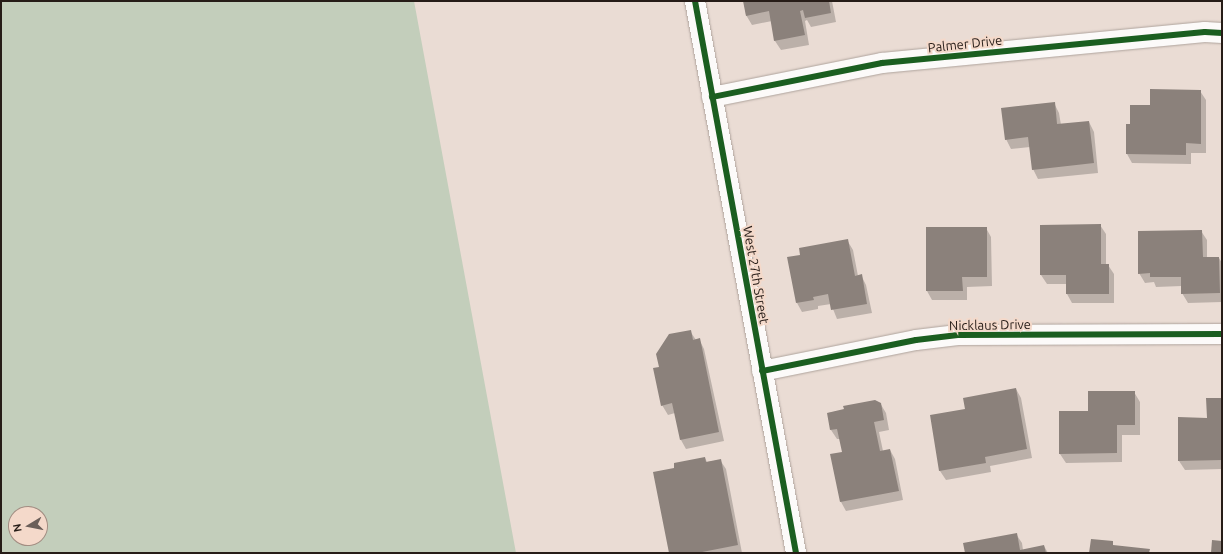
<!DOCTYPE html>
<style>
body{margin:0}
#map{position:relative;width:1223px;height:554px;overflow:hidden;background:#eadcd4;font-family:Ubuntu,sans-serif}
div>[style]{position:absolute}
.green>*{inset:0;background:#c3cebb}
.shadow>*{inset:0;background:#0003}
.building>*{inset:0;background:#8b817b}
.roads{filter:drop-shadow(0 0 1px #aea39c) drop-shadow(0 0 1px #aea39c)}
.minor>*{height:20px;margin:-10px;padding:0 10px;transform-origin:10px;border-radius:10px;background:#fcfaf9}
.cycleway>*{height:6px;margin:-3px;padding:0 3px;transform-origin:3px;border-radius:3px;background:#1b5e20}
span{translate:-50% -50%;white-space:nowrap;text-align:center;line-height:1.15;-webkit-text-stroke:4px #f4d9ca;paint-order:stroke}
.street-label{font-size:13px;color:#261c17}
.frame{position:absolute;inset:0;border:2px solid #261c17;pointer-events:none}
.north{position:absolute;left:8px;top:506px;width:40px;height:40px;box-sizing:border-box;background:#f4d9ca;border:1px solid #a28d82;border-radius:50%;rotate:260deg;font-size:11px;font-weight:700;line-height:16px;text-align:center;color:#261c17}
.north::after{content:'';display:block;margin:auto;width:14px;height:18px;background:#6b5f59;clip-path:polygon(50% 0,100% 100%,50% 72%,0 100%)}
</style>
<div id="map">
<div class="green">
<i style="clip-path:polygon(evenodd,1px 1px,414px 1px,516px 553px,1px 553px,1px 1px,16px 514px,40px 514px,40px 538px,16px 538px,16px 514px)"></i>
</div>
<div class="shadow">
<i style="clip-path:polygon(744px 1px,832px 1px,836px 22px,811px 27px,807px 20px,805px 21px,809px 45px,781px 50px,775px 41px,772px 21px,752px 25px,746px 15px)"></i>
<i style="clip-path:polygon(1200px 91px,1206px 100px,1206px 153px,1191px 153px,1191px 164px,1132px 163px,1127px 154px,1127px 125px,1131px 125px)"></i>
<i style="clip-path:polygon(1054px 103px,1059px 113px,1061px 125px,1089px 122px,1094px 132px,1098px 173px,1038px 179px,1033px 169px,1030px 147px,1011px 149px,1006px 139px)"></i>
<i style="clip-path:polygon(1100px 225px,1106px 234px,1106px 265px,1108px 265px,1114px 274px,1114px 303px,1072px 303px,1067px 294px,1067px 284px,1047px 284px,1041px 275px)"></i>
<i style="clip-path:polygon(986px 228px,991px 237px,992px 286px,967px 287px,967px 300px,932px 300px,927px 291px)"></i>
<i style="clip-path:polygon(1201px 231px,1207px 240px,1207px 258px,1219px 258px,1222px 263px,1222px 302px,1188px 303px,1182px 293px,1182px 286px,1156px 287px,1154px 282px,1145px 283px,1139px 273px)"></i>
<i style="clip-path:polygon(847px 240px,853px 250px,858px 276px,861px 275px,866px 285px,872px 313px,837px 319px,831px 304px,818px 306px,818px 309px,802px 312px,797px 303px,801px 255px)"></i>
<i style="clip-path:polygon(690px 331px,696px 340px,699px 339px,704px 349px,724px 441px,686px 449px,681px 440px,675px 413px,668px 415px,662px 405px,660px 368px)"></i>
<i style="clip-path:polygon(1016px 389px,1021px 398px,1032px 458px,990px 466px,991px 472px,946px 480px,940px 471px,931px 416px,966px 410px)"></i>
<i style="clip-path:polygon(1134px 392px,1140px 402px,1140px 435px,1122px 435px,1122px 462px,1066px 463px,1060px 454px,1060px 412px,1089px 412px)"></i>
<i style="clip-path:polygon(1222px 399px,1222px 469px,1185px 470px,1179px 461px)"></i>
<i style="clip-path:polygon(880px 403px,886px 413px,889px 430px,879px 432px,883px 451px,890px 450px,895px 459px,903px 500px,846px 511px,841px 502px,832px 455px,843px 453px,840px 439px,837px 439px,831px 430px,828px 413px)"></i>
<i style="clip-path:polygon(705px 458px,707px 462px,720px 460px,726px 469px,742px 553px,670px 553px,676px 469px)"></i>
<i style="clip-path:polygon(1016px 534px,1022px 543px,1023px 550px,1044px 546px,1048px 553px,966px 553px)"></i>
</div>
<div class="building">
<i style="clip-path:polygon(743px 1px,829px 1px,831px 13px,805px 18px,803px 10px,800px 11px,805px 35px,774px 41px,769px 11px,746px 16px)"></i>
<i style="clip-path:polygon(1150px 89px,1201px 90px,1201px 144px,1186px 143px,1186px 155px,1126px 154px,1126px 124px,1130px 124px,1130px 105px,1150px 105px)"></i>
<i style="clip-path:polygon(1055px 102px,1057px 124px,1089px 121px,1094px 163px,1032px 170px,1028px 137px,1005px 140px,1001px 108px)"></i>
<i style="clip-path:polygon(1101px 224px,1101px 264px,1109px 264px,1109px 294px,1066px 294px,1066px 275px,1040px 275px,1040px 225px)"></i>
<i style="clip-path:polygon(926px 227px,987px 227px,987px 277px,962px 277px,963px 291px,926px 291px)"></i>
<i style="clip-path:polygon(1202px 230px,1203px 257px,1219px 257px,1220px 293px,1181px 294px,1181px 277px,1150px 277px,1150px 273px,1138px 274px,1138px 231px)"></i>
<i style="clip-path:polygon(848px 239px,855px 276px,862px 274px,867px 304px,831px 310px,828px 294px,813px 297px,814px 300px,796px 303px,787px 257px,800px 255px,799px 248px)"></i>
<i style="clip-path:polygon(691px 330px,693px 340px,700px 338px,719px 432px,680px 440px,672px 403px,661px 406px,653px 368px,659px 367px,656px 354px,669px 334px)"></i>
<i style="clip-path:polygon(1016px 388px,1027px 449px,985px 457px,986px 463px,939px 471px,930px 415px,965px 409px,963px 398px)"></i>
<i style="clip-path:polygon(1088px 391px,1135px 391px,1135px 425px,1117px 425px,1117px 453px,1059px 454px,1059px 411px,1088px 411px)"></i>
<i style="clip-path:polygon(1206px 398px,1222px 398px,1222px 460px,1178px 461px,1178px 417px,1207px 418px)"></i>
<i style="clip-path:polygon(875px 400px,881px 403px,884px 420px,874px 422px,880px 451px,890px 449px,899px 491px,840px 502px,830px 454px,842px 452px,837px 429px,830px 430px,827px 413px,844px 409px,843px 406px)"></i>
<i style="clip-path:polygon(705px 457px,706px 462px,721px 459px,738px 545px,697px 553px,669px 553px,653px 472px,674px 468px,674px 463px)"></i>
<i style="clip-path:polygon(1017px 533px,1020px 550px,1044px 545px,1046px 553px,965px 553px,963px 543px)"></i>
<i style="clip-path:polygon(1091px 539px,1113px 541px,1113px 545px,1150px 549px,1149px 553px,1089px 553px)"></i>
<i style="clip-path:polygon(1212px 540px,1222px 541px,1222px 553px,1211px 553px)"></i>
</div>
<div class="roads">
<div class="minor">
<i style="left:695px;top:1px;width:561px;rotate:79.63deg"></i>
<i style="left:712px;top:97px;width:173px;rotate:-11.3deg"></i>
<i style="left:882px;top:63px;width:324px;rotate:-5.5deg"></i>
<i style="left:1205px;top:32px;width:17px;rotate:3deg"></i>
<i style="left:762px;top:371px;width:157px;rotate:-11.4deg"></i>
<i style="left:916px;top:340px;width:42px;rotate:-6.8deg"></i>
<i style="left:958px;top:335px;width:264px;rotate:-0.2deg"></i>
</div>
</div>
<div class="cycleway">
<i style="left:695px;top:1px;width:561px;rotate:79.63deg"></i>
<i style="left:712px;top:97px;width:173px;rotate:-11.3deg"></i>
<i style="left:882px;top:63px;width:324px;rotate:-5.5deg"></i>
<i style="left:1205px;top:32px;width:17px;rotate:3deg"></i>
<i style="left:762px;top:371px;width:157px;rotate:-11.4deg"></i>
<i style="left:916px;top:340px;width:42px;rotate:-6.8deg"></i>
<i style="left:958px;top:335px;width:264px;rotate:-0.2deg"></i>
</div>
<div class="street-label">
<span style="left:965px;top:44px;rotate:-6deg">Palmer Drive</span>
<span style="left:756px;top:275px;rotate:80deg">West 27th Street</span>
<span style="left:990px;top:325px;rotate:-1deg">Nicklaus Drive</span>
</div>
<div class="frame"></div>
<div class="north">N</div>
</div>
